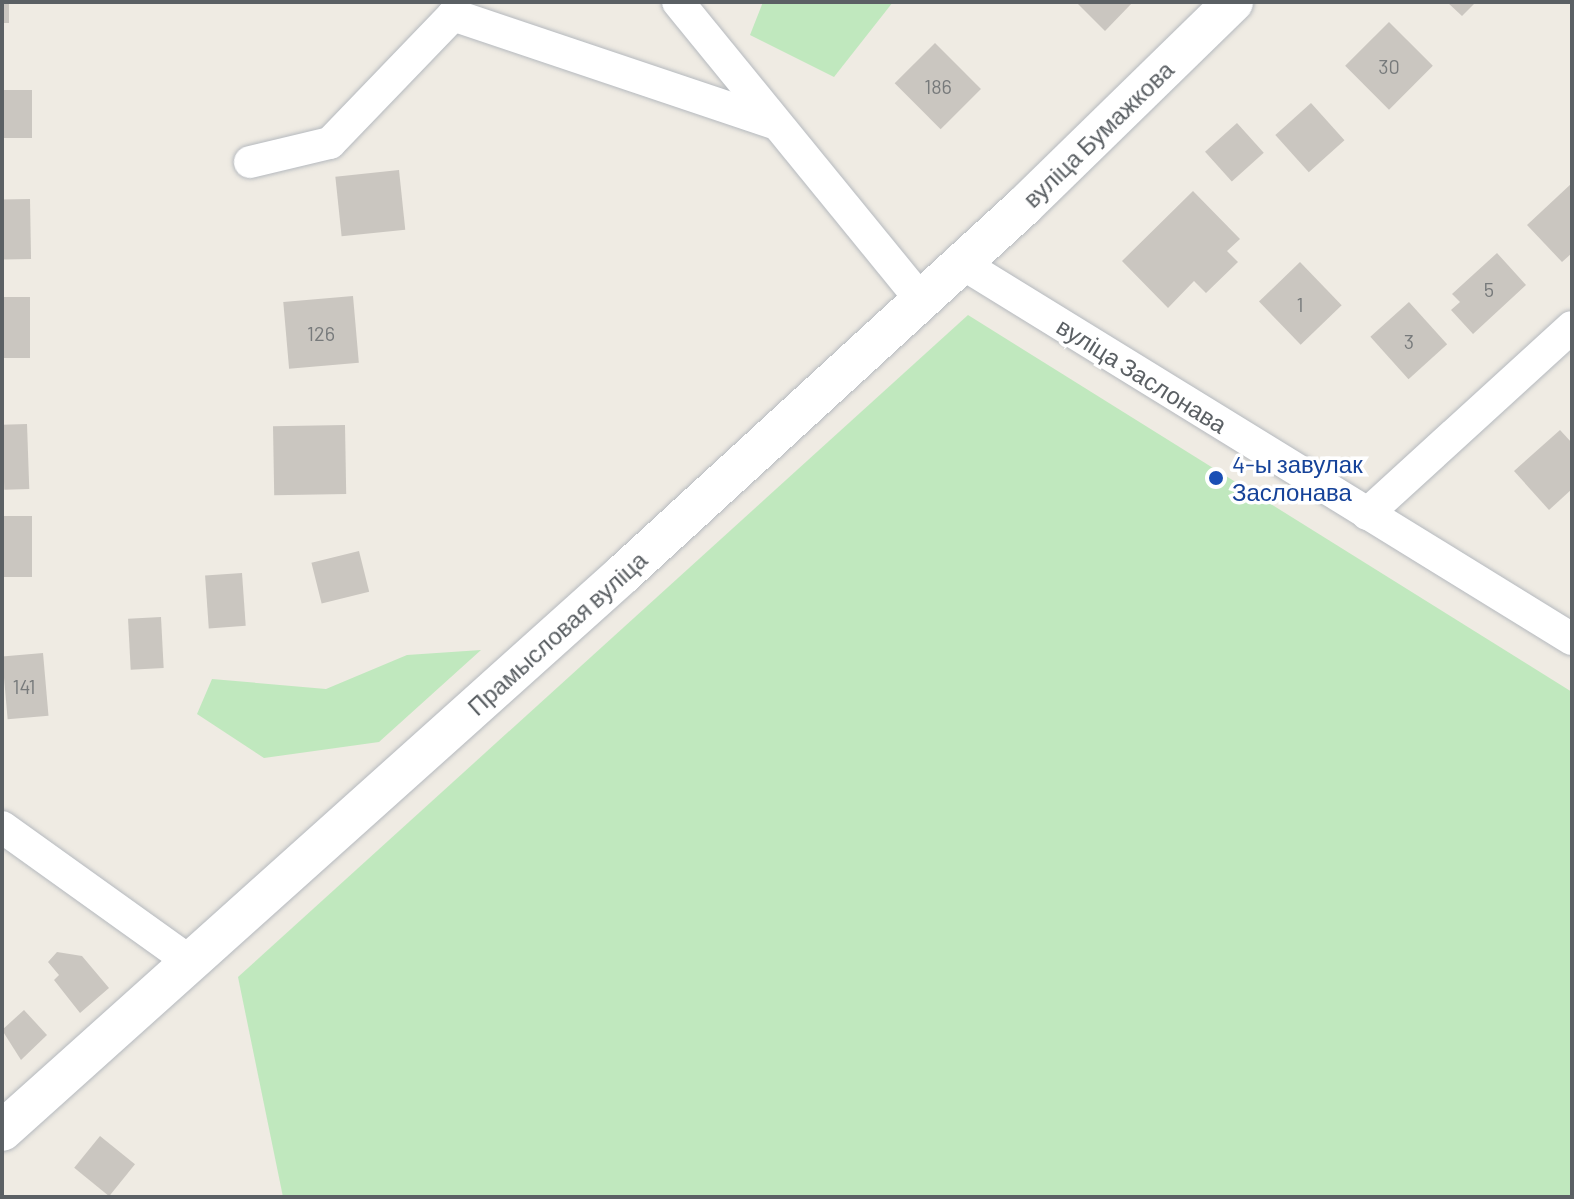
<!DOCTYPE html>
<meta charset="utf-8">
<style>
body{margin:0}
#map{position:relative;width:1574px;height:1199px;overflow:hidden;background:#efebe3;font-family:Barlow,sans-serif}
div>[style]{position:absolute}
.green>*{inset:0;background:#c0e8be}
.building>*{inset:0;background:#cac6c0;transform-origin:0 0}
.roads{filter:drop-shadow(0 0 2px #b5b9be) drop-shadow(0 0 2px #b5b9be)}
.minor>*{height:32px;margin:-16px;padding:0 16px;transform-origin:16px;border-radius:16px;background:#fff}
.tertiary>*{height:40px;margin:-20px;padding:0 20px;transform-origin:20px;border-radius:20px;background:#fff}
.dots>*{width:22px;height:22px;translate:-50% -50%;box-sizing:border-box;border:4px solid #fff;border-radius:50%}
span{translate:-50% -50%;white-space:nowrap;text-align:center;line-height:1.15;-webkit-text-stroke:7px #fff;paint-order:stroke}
.number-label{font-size:20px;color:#777a7b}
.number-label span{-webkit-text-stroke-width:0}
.street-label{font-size:24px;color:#5b6064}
.transit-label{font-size:24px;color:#164399}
.left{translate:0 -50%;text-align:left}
.frame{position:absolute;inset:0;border:4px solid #5b6064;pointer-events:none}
</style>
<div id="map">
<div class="green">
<i style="clip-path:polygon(763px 2px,893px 2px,834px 77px,750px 35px)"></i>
<i style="clip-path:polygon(968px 315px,1572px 692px,1572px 1197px,283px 1197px,238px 977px)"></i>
<i style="clip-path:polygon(481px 650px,379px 742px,264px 758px,197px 714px,212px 679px,326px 689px,407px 655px)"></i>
</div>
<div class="building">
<i style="left:2px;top:2px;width:7px;height:21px"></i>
<i style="clip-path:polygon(1076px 2px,1133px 2px,1105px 31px)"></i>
<i style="clip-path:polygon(1447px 2px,1476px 2px,1462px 16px)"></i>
<i style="left:1389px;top:22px;width:62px;height:62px;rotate:45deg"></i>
<i style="left:935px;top:43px;width:65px;height:57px;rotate:45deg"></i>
<i style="left:2px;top:90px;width:30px;height:48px"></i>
<i style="left:1311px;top:103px;width:50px;height:48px;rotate:48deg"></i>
<i style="left:1237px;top:123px;width:40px;height:43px;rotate:48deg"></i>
<i style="left:399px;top:170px;width:60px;height:64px;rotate:84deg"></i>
<i style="clip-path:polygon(1572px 183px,1572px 253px,1562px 262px,1527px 225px)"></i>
<i style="clip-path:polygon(1193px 191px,1240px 239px,1227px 251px,1238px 262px,1206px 293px,1194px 281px,1168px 308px,1122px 261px)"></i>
<i style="left:30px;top:199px;width:60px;height:28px;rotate:89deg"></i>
<i style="clip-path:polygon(1497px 253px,1526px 285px,1473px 334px,1451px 310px,1460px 302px,1452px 294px)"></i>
<i style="left:1300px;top:262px;width:60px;height:57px;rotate:46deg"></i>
<i style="left:353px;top:296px;width:67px;height:70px;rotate:85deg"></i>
<i style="left:30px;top:297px;width:61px;height:28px;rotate:90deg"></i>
<i style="left:1409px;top:302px;width:57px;height:52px;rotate:48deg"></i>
<i style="left:27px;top:424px;width:65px;height:25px;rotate:88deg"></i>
<i style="left:345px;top:425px;width:69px;height:72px;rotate:89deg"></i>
<i style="clip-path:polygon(1560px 430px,1572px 443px,1572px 489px,1549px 510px,1514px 471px)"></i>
<i style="left:2px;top:516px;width:30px;height:61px"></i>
<i style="left:359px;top:551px;width:42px;height:49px;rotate:76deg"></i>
<i style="left:242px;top:573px;width:53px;height:37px;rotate:86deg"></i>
<i style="left:161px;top:617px;width:51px;height:33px;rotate:87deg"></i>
<i style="left:43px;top:653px;width:63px;height:41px;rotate:85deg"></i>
<i style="clip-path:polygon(57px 952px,82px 956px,109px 988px,80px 1013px,54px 980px,59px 975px,48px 962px)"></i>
<i style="clip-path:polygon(24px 1010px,47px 1035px,21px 1060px,2px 1030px)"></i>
<i style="left:100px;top:1136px;width:45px;height:41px;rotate:39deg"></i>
</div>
<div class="roads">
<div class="minor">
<i style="left:678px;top:2px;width:383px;rotate:50.8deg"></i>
<i style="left:250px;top:162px;width:82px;rotate:-13.4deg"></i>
<i style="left:330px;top:143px;width:178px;rotate:-46.1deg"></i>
<i style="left:453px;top:15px;width:341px;rotate:18.6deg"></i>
<i style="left:958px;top:261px;width:721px;rotate:31.62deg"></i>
<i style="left:1367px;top:514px;width:277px;rotate:-42.4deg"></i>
<i style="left:2px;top:827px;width:234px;rotate:35.6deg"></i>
</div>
<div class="tertiary">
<i style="left:2px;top:1131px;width:834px;rotate:-41.89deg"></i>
<i style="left:623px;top:574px;width:544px;rotate:-42.54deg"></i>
<i style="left:1024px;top:206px;width:292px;rotate:-44.3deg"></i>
</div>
</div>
<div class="dots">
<i style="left:1216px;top:478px;background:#1a4fb4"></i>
</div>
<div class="number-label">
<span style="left:1389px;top:66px">30</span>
<span style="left:938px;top:86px">186</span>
<span style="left:1489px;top:289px">5</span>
<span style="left:1300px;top:304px">1</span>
<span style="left:321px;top:333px">126</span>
<span style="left:1409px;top:341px">3</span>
<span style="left:24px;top:686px">141</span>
</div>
<div class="street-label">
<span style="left:1098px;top:134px;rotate:-44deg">вуліца Бумажкова</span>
<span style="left:1142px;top:375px;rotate:32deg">вуліца Заслонава</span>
<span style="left:557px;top:633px;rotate:-42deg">Прамысловая вуліца</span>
</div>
<div class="transit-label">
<span class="left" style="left:1232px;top:478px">4-ы завулак<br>Заслонава</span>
</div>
<div class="frame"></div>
</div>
